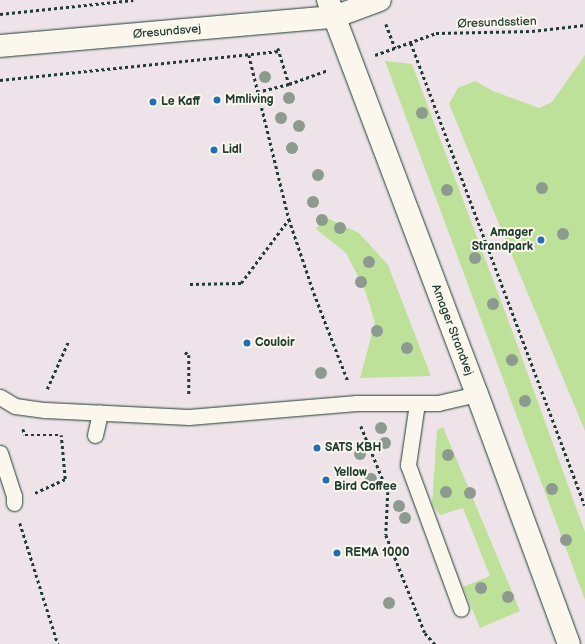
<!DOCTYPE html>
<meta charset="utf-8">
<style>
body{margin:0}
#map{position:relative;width:585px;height:644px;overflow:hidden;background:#ede3e9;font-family:"Balsamiq Sans",sans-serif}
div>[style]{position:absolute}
.green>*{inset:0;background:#bee19a}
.path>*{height:2.5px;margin-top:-1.25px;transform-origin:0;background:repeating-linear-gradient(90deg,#1f3d34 0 3px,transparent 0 6px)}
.roads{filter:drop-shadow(0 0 1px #1f3d34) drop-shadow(0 0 1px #1f3d34)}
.lane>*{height:15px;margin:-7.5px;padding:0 7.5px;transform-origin:7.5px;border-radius:7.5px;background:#fbf7ec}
.street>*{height:22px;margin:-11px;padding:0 11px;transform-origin:11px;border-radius:11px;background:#fbf7ec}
.secondary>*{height:22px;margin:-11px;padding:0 11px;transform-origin:11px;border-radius:11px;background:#fbf7ec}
.trees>*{width:12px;height:12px;margin:-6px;border-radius:50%;background:#8d9a90}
.dots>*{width:11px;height:11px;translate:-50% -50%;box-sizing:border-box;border:2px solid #fbf7ec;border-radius:50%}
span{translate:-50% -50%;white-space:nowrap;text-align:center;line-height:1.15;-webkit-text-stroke:4px #fbf7ec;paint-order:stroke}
.street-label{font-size:12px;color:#1f3d34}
.poi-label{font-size:12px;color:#1f3d34;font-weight:700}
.left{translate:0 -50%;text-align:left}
.right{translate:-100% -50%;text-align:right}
</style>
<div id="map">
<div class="green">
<i style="clip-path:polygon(585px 55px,585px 431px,449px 104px,458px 88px,475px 81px,493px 91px,539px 108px,552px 102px)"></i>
<i style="clip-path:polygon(385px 61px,412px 64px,513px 333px,585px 532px,585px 600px)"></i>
<i style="clip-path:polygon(325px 217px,359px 233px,388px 265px,431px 376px,360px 378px,375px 323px,365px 290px,346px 253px,316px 229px)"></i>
<i style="clip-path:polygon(443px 427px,520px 611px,480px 628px,463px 587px,490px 576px,463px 508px,440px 515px,432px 504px,437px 430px)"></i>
</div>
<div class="path">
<i style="left:0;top:14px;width:134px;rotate:-6deg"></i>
<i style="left:386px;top:24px;width:26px;rotate:69deg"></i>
<i style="left:411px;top:43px;width:494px;rotate:69.4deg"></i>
<i style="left:278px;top:48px;width:38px;rotate:73deg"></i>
<i style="left:289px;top:84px;width:41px;rotate:-19.7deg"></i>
<i style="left:249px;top:55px;width:169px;rotate:76.3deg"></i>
<i style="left:289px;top:219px;width:78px;rotate:71.3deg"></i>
<i style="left:314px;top:293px;width:94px;rotate:68.9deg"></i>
<i style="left:375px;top:55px;width:65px;rotate:-19.8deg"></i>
<i style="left:436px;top:33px;width:96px;rotate:-1.2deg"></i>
<i style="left:532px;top:31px;width:53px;rotate:-6.5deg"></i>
<i style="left:0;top:80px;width:281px;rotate:-5.9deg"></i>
<i style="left:257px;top:92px;width:33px;rotate:-14deg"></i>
<i style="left:190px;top:284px;width:51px;rotate:-1.1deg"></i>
<i style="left:241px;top:283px;width:80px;rotate:-53.1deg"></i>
<i style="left:185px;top:352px;width:5px;rotate:37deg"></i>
<i style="left:189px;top:355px;width:40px;rotate:90deg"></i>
<i style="left:47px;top:389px;width:51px;rotate:-65.9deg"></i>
<i style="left:361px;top:426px;width:71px;rotate:67.8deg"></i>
<i style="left:388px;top:492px;width:43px;rotate:92.7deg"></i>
<i style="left:386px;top:535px;width:105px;rotate:68.3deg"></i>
<i style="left:425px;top:633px;width:15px;rotate:48deg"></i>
<i style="left:23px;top:429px;width:6px;rotate:72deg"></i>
<i style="left:25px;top:435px;width:35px"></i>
<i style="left:35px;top:493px;width:33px;rotate:-25deg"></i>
<i style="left:65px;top:479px;width:44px;rotate:-95.2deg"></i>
<i style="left:20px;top:523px;width:127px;rotate:72.6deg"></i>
</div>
<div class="roads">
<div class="lane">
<i style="left:0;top:397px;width:17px;rotate:31deg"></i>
<i style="left:15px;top:406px;width:30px;rotate:8deg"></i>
<i style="left:45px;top:410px;width:144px;rotate:2.8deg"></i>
<i style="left:189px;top:417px;width:168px;rotate:-4.8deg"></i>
<i style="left:356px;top:403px;width:82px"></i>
<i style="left:438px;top:403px;width:40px;rotate:-13deg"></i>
<i style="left:417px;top:403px;width:63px;rotate:98.3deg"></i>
<i style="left:408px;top:465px;width:153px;rotate:69.8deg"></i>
<i style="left:95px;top:435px;width:23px;rotate:-77deg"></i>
<i style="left:0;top:453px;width:45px;rotate:72deg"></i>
<i style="left:14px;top:496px;width:7px;rotate:90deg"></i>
</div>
<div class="street">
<i style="left:334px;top:17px;width:49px;rotate:-20.3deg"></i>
</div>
<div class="secondary">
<i style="left:328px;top:0;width:421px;rotate:69.3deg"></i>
<i style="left:477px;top:394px;width:266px;rotate:69.8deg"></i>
<i style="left:0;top:46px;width:335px;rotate:-5deg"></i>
</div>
</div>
<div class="trees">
<i style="left:265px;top:77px"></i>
<i style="left:289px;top:98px"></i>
<i style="left:422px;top:113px"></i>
<i style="left:281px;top:118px"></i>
<i style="left:299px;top:126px"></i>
<i style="left:292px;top:148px"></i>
<i style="left:318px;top:175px"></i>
<i style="left:542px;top:188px"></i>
<i style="left:447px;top:190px"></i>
<i style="left:313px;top:202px"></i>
<i style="left:322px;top:220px"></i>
<i style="left:340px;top:228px"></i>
<i style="left:563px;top:234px"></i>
<i style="left:475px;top:258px"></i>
<i style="left:369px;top:262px"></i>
<i style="left:361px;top:282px"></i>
<i style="left:493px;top:304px"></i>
<i style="left:377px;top:331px"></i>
<i style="left:407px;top:348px"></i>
<i style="left:512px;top:360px"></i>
<i style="left:321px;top:373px"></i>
<i style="left:525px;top:401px"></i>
<i style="left:381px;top:428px"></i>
<i style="left:385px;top:443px"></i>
<i style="left:360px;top:454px"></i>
<i style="left:448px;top:455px"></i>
<i style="left:371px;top:479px"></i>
<i style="left:552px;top:489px"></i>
<i style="left:446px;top:492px"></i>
<i style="left:470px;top:493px"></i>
<i style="left:399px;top:506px"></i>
<i style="left:405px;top:518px"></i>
<i style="left:566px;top:540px"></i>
<i style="left:481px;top:588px"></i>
<i style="left:508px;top:597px"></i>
<i style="left:389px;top:603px"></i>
</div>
<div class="dots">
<i style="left:217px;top:100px;background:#1f6fb2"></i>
<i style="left:153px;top:102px;background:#1f6fb2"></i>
<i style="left:214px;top:150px;background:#1f6fb2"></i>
<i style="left:541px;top:240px;background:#1f6fb2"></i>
<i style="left:247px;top:343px;background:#1f6fb2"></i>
<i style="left:317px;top:448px;background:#1f6fb2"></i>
<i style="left:326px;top:480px;background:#1f6fb2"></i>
<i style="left:337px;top:553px;background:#1f6fb2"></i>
</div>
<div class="street-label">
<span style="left:497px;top:23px;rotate:-2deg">Øresundsstien</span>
<span style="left:167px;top:32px;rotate:-5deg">Øresundsvej</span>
<span style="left:452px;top:330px;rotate:69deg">Amager Strandvej</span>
</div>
<div class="poi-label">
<span class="left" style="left:225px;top:100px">Mmliving</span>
<span class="left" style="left:161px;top:102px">Le Kaff</span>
<span class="left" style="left:222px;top:150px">Lidl</span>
<span class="right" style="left:533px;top:240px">Amager<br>Strandpark</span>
<span class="left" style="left:255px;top:343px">Couloir</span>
<span class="left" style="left:325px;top:448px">SATS KBH</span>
<span class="left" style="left:334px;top:480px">Yellow<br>Bird Coffee</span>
<span class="left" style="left:345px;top:553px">REMA 1000</span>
</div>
</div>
